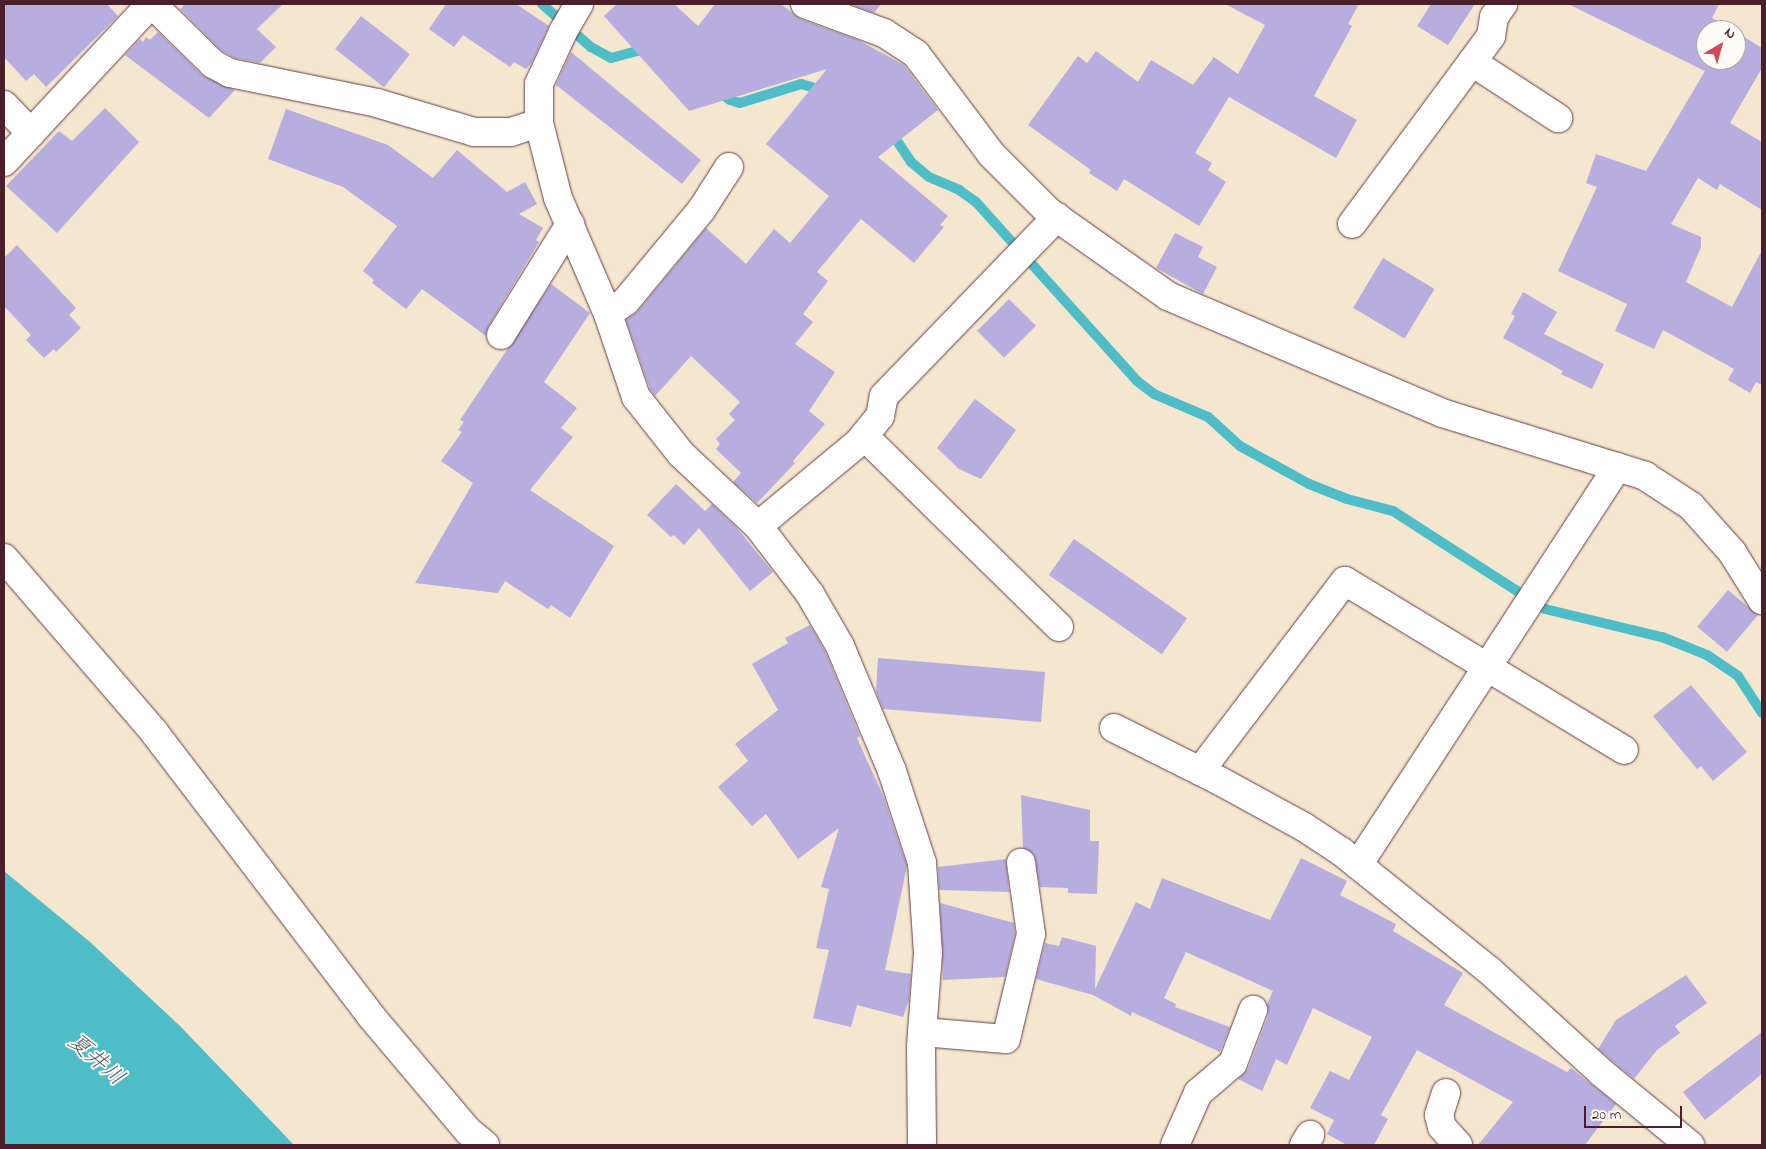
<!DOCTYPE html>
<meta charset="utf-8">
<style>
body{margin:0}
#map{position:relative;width:1766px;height:1149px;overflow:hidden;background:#f5e6cf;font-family:"Indie Flower","Klee One",sans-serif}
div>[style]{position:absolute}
.water>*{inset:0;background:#4fbdc7}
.stream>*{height:10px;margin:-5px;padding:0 5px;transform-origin:5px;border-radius:5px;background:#4fbdc7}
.building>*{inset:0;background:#b7addf;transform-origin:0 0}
.roads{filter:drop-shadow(0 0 1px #643d44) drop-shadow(0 0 1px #643d44)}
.street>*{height:28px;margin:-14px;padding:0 14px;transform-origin:14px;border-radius:14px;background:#fff}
span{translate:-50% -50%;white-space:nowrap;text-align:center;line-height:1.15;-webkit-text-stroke:4px #fdfcf7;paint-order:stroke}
.water-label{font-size:22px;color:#4c5e69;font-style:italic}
.frame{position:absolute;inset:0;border:5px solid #4a1f2b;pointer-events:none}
.north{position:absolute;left:1696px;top:20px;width:50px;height:50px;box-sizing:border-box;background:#fdfcf7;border:1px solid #b5a4a5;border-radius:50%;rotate:38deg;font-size:14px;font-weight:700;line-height:20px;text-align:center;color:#4a1f2b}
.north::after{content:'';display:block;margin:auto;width:18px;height:22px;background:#d1495b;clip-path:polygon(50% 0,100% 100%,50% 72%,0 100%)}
.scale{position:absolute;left:1584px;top:1106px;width:98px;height:22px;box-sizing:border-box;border:2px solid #4a1f2b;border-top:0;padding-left:6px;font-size:15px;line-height:18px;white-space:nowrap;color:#4a1f2b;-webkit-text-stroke:4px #fdfcf7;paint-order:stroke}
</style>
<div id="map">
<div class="water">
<i style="clip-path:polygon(4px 871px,90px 942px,180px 1026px,294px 1145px,4px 1145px)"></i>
</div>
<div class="stream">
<i style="left:542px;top:4px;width:65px;rotate:41.3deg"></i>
<i style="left:591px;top:47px;width:23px;rotate:29deg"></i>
<i style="left:611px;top:58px;width:38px;rotate:-15deg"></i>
<i style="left:718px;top:91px;width:15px;rotate:37deg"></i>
<i style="left:730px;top:100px;width:10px;rotate:17deg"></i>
<i style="left:740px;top:103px;width:64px;rotate:-17.3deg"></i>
<i style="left:801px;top:84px;width:26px;rotate:16deg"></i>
<i style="left:891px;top:132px;width:36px;rotate:56deg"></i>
<i style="left:911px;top:162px;width:23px;rotate:40deg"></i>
<i style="left:929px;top:177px;width:33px;rotate:23deg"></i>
<i style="left:959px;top:190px;width:21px;rotate:35deg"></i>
<i style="left:976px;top:202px;width:241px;rotate:48deg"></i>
<i style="left:1137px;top:381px;width:21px;rotate:37deg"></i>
<i style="left:1154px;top:394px;width:59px;rotate:23.1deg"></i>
<i style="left:1208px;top:417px;width:43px;rotate:42.2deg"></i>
<i style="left:1240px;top:446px;width:79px;rotate:28.8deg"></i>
<i style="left:1309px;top:484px;width:41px;rotate:21.5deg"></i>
<i style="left:1347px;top:499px;width:48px;rotate:14.6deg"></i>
<i style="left:1393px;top:511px;width:181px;rotate:32.8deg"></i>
<i style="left:1545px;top:609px;width:120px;rotate:13.5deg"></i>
<i style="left:1662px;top:637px;width:48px;rotate:21.8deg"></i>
<i style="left:1707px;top:655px;width:37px;rotate:34deg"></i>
<i style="left:1738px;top:676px;width:44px;rotate:57deg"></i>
</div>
<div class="building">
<i style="clip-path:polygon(4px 4px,107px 4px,118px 16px,46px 87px,34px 74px,26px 81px,4px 57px)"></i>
<i style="clip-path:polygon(185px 4px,283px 4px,257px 29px,276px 47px,260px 63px,235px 58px,222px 51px,180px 9px)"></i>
<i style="clip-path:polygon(446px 4px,516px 4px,549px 26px,531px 64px,526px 69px,514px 62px,510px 67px,463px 35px,454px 47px,429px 29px)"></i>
<i style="clip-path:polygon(617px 4px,674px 4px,698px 26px,715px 4px,781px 4px,800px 19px,858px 40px,904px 65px,938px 110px,878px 157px,948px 216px,940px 225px,944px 227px,914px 263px,861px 219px,817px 272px,828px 281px,803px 314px,813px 322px,795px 344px,835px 372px,809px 411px,825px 424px,793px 461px,795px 463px,757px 503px,733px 482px,741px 473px,716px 449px,720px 444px,716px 439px,735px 420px,729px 414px,740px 402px,691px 356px,655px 396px,650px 389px,626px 320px,638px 311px,706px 228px,746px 264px,774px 229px,790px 243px,829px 196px,766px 144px,827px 69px,689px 111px,604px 16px)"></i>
<i style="clip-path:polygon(850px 4px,881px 4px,874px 13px)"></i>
<i style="clip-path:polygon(1225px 4px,1359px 4px,1348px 24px,1352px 26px,1314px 96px,1357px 120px,1336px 158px,1229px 97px,1195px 153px,1212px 163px,1208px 170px,1226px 182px,1199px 226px,1124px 179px,1117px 191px,1089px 173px,1091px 170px,1028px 125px,1078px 56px,1087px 63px,1096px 51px,1138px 82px,1151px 60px,1193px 85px,1214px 57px,1238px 74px,1265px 25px)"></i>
<i style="clip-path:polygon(1431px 4px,1475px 4px,1448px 45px,1417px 26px)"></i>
<i style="clip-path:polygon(1568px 4px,1719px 4px,1712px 18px,1733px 30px,1706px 30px,1706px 60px,1736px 60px,1736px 32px,1762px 48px,1762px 68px,1730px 123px,1762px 142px,1762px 210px,1720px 184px,1717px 190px,1698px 178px,1671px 224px,1701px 237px,1701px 247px,1686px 282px,1732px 307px,1762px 250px,1762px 385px,1756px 382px,1750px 393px,1728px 380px,1734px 369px,1663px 330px,1654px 349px,1615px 331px,1627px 304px,1558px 271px,1597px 187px,1586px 183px,1596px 154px,1646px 171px,1705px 71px)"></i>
<i style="left:361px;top:16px;width:62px;height:42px;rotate:38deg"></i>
<i style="clip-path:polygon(158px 32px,202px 75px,235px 90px,209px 118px,125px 55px,140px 39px,143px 42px,146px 37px,150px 40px)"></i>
<i style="clip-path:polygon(571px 52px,701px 160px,682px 184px,556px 85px)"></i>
<i style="clip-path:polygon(105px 108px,139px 142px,57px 233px,6px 186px,59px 131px,72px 141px)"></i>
<i style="clip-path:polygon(286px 109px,388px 145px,433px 178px,457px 150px,507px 192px,525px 182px,537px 204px,519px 214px,543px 228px,536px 240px,539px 242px,488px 327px,486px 336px,422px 289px,406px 309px,372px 283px,374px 280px,363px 271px,397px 226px,343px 187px,268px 159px)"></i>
<i style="clip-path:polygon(1175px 233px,1203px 247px,1198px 257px,1217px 267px,1203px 294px,1156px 268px)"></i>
<i style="clip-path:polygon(17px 245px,76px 308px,69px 315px,81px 328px,56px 352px,54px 349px,44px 358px,26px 340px,31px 335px,4px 306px,4px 258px)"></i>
<i style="left:1383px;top:258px;width:60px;height:58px;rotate:31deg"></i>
<i style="clip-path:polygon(551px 284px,590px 313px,544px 382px,577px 408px,561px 428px,573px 437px,530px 490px,614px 546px,570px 618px,551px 605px,548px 609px,505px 581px,498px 593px,415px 583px,473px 483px,441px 461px,462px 432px,458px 430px,464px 422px,460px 420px)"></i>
<i style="clip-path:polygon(1523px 292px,1557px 312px,1544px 334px,1604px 364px,1592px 389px,1561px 374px,1563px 371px,1503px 338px,1515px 316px,1511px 314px)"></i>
<i style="left:1009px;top:299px;width:38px;height:45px;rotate:45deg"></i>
<i style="clip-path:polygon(975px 399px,1016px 430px,981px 479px,959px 469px,937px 448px)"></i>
<i style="clip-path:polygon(676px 484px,705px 511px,712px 504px,736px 527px,773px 572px,750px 591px,699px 528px,684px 545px,674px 535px,671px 537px,647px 515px)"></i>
<i style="left:1074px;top:539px;width:138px;height:44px;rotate:35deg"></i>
<i style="left:1728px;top:590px;width:39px;height:48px;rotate:40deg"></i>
<i style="clip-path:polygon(810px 625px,826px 653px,860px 736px,857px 738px,884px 798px,907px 866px,885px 970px,911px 974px,909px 1000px,903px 1017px,857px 1005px,851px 1027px,813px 1018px,829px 950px,816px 948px,829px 889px,821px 887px,839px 828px,798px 859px,766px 814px,752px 826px,718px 787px,748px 761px,735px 744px,778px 710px,752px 664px,788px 643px,785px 638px)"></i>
<i style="clip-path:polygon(878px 658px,1045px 672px,1041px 722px,883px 709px,876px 691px)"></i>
<i style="clip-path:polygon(1691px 685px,1747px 752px,1713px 781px,1701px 766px,1697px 769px,1653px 716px)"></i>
<i style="clip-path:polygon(1021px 795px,1090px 810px,1090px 841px,1099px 841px,1097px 894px,1068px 893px,1068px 888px,1040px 887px,1034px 854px,1023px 848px)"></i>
<i style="clip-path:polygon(1301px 858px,1347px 881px,1340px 895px,1396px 924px,1393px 931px,1463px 973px,1444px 1005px,1567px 1072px,1571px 1068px,1616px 1104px,1585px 1145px,1478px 1145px,1513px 1102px,1417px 1050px,1381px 1115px,1388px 1119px,1374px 1145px,1347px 1145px,1327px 1134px,1334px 1120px,1310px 1108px,1330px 1071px,1349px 1080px,1372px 1037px,1313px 1008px,1287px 1065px,1276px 1059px,1262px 1091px,1238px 1079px,1248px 1069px,1268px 1016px,1267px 1004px,1273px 991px,1186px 952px,1164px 998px,1176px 1004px,1175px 1007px,1230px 1027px,1220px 1052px,1132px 1012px,1131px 1016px,1093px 995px,1036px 979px,1045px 943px,1059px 946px,1062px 937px,1096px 946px,1095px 989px,1136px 902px,1150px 909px,1162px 878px,1270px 920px)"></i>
<i style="clip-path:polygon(1006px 859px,1009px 892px,939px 890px,938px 867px)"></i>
<i style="clip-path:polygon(940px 903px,1014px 923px,1015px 935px,1005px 977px,943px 980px)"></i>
<i style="clip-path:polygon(1686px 975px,1707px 1003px,1675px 1026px,1680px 1033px,1657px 1050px,1634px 1079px,1598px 1049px,1616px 1020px)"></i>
<i style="clip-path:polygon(1762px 1032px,1762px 1074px,1705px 1120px,1683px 1092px)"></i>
</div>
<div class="roads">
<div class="street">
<i style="left:152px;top:4px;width:86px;rotate:44.5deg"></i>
<i style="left:213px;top:64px;width:19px;rotate:28deg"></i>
<i style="left:230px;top:73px;width:150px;rotate:11.5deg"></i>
<i style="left:377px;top:103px;width:101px;rotate:16.6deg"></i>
<i style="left:474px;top:132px;width:37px"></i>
<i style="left:511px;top:132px;width:29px;rotate:-18deg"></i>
<i style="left:579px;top:4px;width:32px;rotate:120deg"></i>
<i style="left:563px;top:32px;width:57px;rotate:114.8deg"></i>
<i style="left:539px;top:84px;width:39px;rotate:90deg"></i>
<i style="left:539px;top:123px;width:77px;rotate:75.8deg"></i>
<i style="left:558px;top:198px;width:126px;rotate:66.7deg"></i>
<i style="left:608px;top:314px;width:88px;rotate:71.4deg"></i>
<i style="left:636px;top:397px;width:73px;rotate:51.7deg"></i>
<i style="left:681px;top:454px;width:105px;rotate:43.1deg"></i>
<i style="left:758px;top:526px;width:86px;rotate:52.6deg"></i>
<i style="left:810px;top:594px;width:60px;rotate:60deg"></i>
<i style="left:840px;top:646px;width:135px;rotate:67.4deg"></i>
<i style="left:892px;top:771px;width:97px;rotate:71.9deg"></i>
<i style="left:922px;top:863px;width:90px;rotate:86.2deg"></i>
<i style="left:928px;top:953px;width:94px;rotate:94.3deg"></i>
<i style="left:921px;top:1047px;width:98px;rotate:89.4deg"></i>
<i style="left:805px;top:4px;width:84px;rotate:20.2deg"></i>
<i style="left:884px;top:33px;width:38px;rotate:33deg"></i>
<i style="left:916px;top:54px;width:125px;rotate:53.1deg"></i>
<i style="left:991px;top:154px;width:82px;rotate:45deg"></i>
<i style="left:1049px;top:212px;width:146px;rotate:35.2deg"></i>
<i style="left:1168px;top:296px;width:298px;rotate:23.1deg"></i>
<i style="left:1442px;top:413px;width:213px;rotate:17.2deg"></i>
<i style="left:1645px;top:476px;width:55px;rotate:33.1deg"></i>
<i style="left:1691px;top:506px;width:62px;rotate:48.3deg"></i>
<i style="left:1732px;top:552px;width:57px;rotate:58deg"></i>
<i style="left:1472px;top:62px;width:103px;rotate:33.1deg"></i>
<i style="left:4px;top:105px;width:39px;rotate:46deg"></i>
<i style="left:4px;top:162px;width:216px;rotate:-47.1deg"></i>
<i style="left:1352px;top:224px;width:234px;rotate:-53.5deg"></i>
<i style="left:1491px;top:36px;width:19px;rotate:-81deg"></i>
<i style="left:1494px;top:17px;width:16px;rotate:-55deg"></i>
<i style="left:608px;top:314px;width:22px;rotate:-36deg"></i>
<i style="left:626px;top:301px;width:119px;rotate:-50.4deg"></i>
<i style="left:702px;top:209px;width:50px;rotate:-57.3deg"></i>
<i style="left:501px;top:335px;width:131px;rotate:-58.1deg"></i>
<i style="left:864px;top:436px;width:273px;rotate:44.4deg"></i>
<i style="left:758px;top:526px;width:131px;rotate:-39.7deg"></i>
<i style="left:859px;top:442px;width:33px;rotate:-51deg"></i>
<i style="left:880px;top:416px;width:20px;rotate:-79deg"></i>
<i style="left:884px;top:396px;width:249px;rotate:-46deg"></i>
<i style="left:4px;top:558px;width:230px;rotate:49.2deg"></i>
<i style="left:154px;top:732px;width:356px;rotate:52.6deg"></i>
<i style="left:370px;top:1015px;width:152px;rotate:49.8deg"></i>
<i style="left:468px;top:1131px;width:22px;rotate:39deg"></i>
<i style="left:1114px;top:728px;width:119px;rotate:26.6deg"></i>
<i style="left:1220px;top:781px;width:96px;rotate:28.7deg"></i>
<i style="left:1304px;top:827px;width:45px;rotate:33.3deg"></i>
<i style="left:1342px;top:852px;width:190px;rotate:38.8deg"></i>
<i style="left:1490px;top:971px;width:151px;rotate:42.3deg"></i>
<i style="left:1602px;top:1073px;width:114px;rotate:39.3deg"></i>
<i style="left:1200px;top:771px;width:239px;rotate:-52.7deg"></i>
<i style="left:1345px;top:581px;width:326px;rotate:31.2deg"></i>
<i style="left:1358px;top:865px;width:475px;rotate:-56.9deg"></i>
<i style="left:922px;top:1032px;width:84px;rotate:4.8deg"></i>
<i style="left:1006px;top:1039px;width:108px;rotate:-76.6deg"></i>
<i style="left:1031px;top:934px;width:72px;rotate:-98deg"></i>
<i style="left:1446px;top:1093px;width:23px;rotate:108deg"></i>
<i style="left:1439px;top:1115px;width:12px;rotate:76deg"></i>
<i style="left:1442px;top:1127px;width:24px;rotate:48deg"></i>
<i style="left:1175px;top:1145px;width:57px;rotate:-66.1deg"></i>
<i style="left:1198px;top:1093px;width:46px;rotate:-40.6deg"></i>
<i style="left:1233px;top:1063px;width:57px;rotate:-69.3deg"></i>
<i style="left:1304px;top:1145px;width:12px;rotate:-59deg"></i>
</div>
</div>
<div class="water-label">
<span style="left:95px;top:1061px;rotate:41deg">夏井川</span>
</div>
<div class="frame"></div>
<div class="north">N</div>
<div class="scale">20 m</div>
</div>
